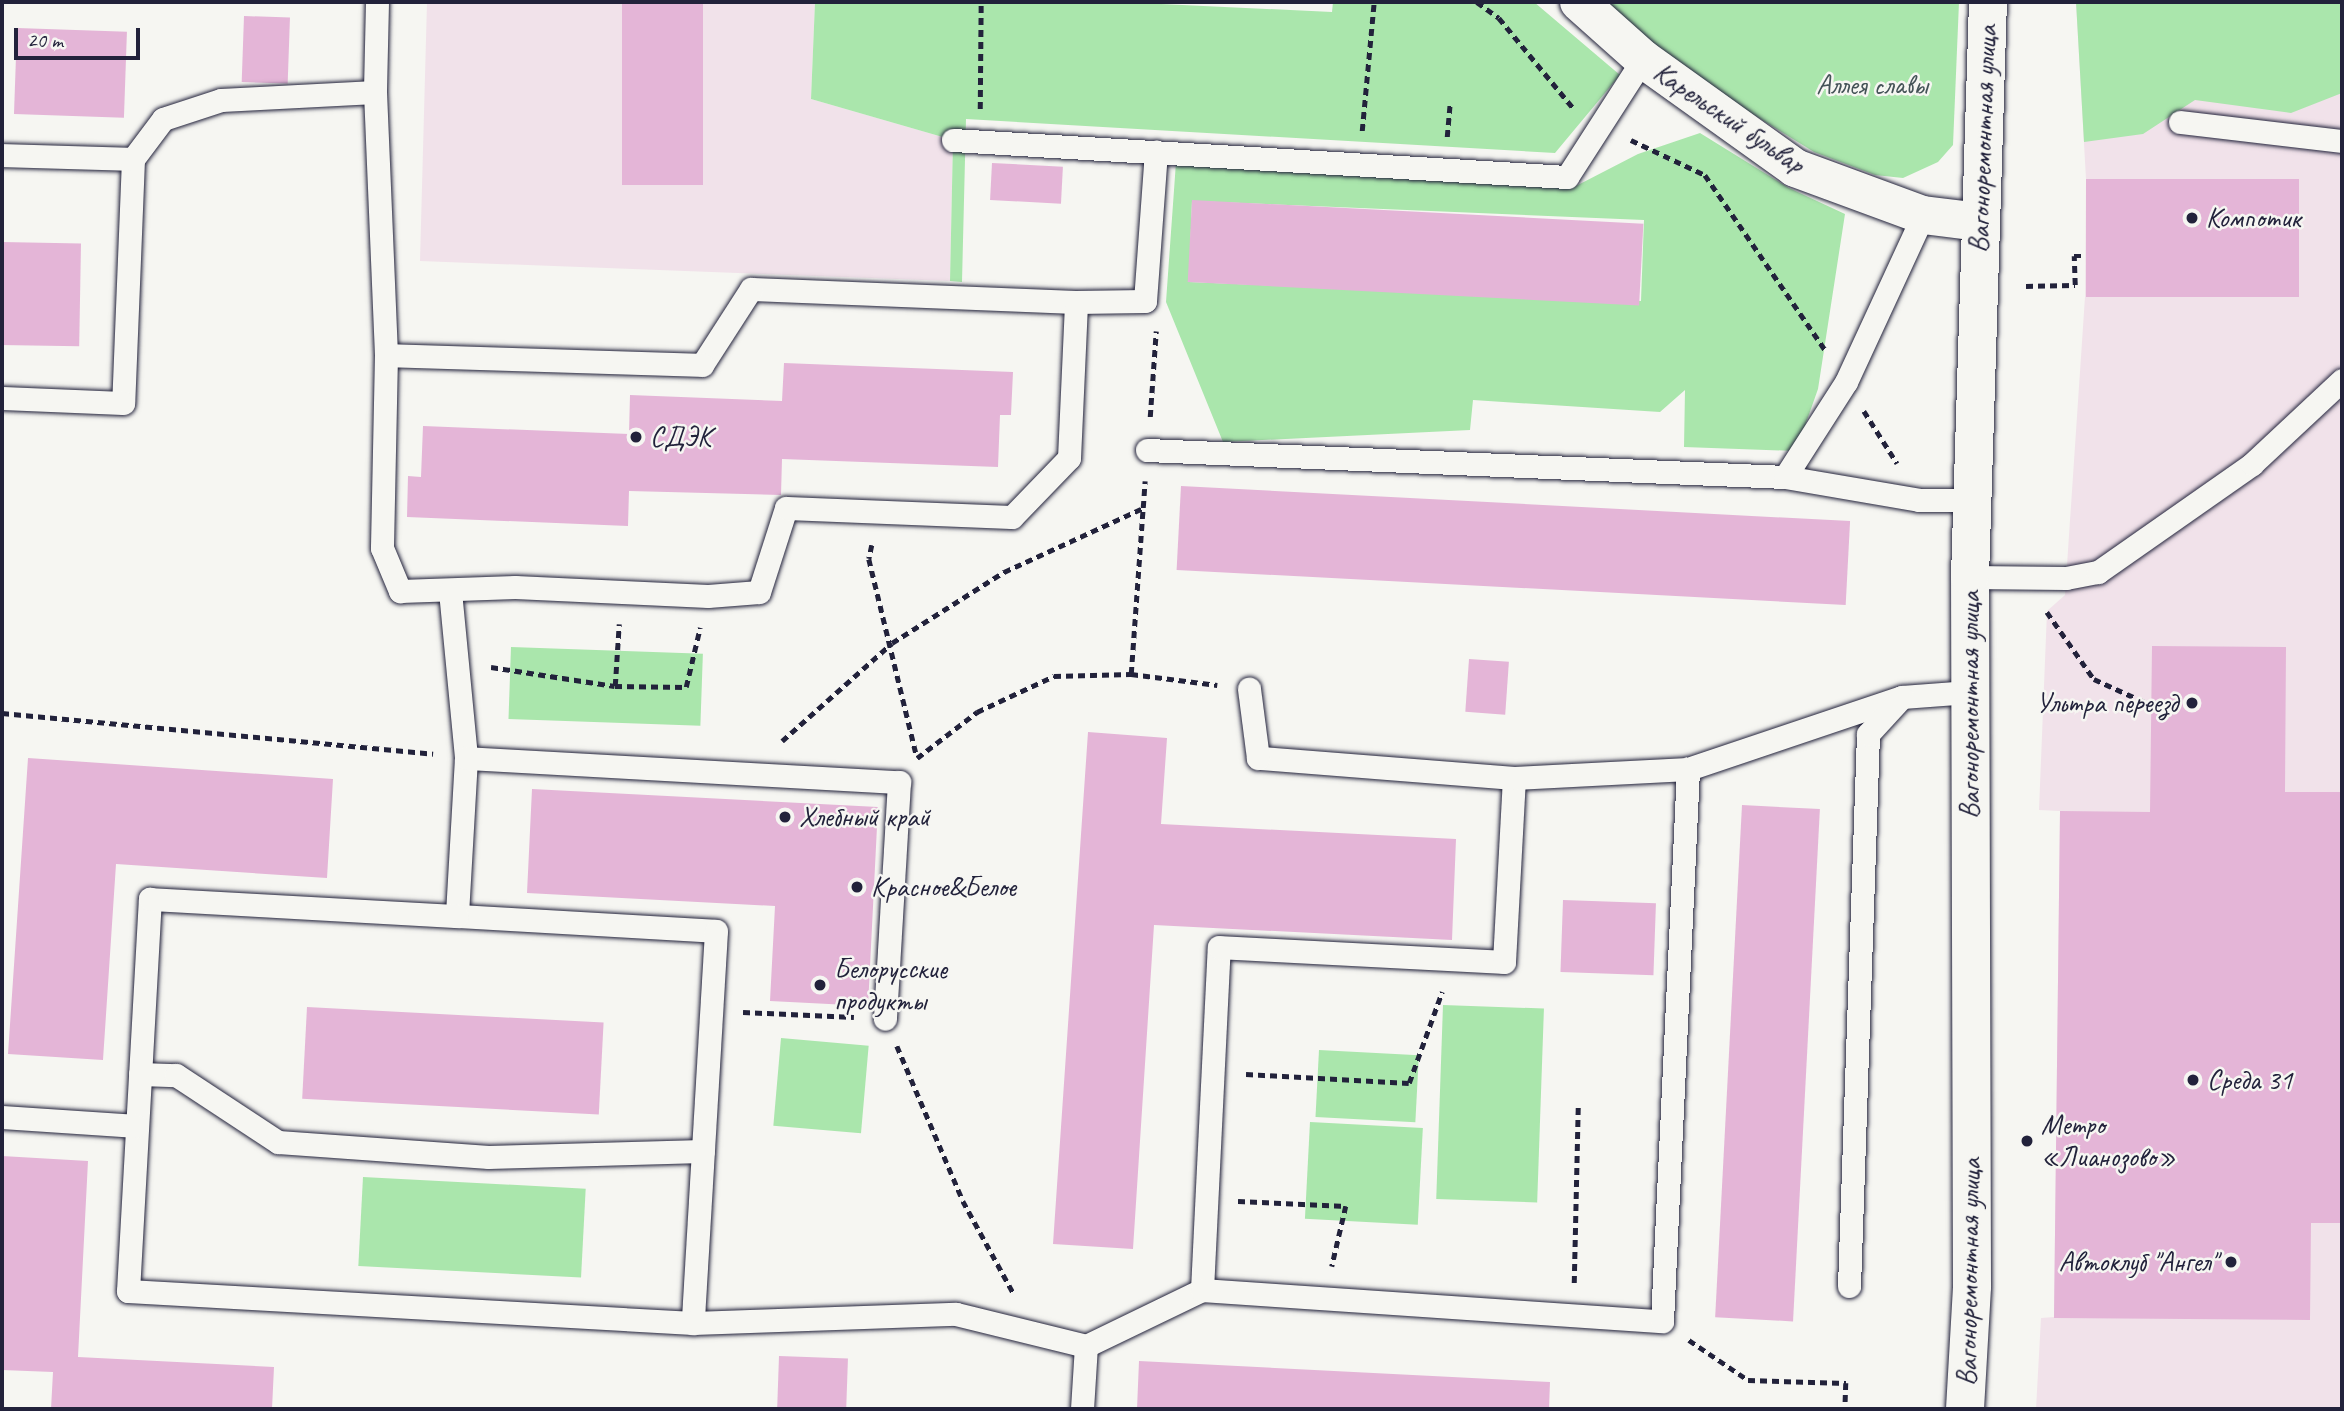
<!DOCTYPE html>
<meta charset="utf-8">
<style>
body{margin:0}
#map{position:relative;width:2344px;height:1411px;overflow:hidden;background:#f6f6f2;font-family:Caveat,sans-serif}
div>[style]{position:absolute}
.built>*{inset:0;background:#f1e2ea}
.green>*{inset:0;background:#aae6ac;transform-origin:0 0}
.building>*{inset:0;background:#e4b5d7;transform-origin:0 0}
.path>*{height:4.5px;margin-top:-2.25px;transform-origin:0;background:repeating-linear-gradient(90deg,#22223b 0 7px,transparent 0 12px)}
.roads{filter:drop-shadow(0 0 2px #22223b) drop-shadow(0 0 2px #22223b)}
.lane>*{height:23px;margin:-11.5px;padding:0 11.5px;transform-origin:11.5px;border-radius:11.5px;background:#f6f6f2}
.street>*{height:38px;margin:-19px;padding:0 19px;transform-origin:19px;border-radius:19px;background:#f6f6f2}
.secondary>*{height:38px;margin:-19px;padding:0 19px;transform-origin:19px;border-radius:19px;background:#f6f6f2}
.dots>*{width:19px;height:19px;translate:-50% -50%;box-sizing:border-box;border:4px solid #f6f6f2;border-radius:50%}
span{translate:-50% -50%;white-space:nowrap;text-align:center;line-height:1.15;-webkit-text-stroke:5px #f6f6f2;paint-order:stroke}
.park-label{font-size:28px;color:#445357}
.street-label{font-size:28px;color:#22223b}
.poi-label{font-size:28px;color:#22223b}
.left{translate:0 -50%;text-align:left}
.right{translate:-100% -50%;text-align:right}
.frame{position:absolute;inset:0;border:4px solid #22223b;pointer-events:none}
.scale{position:absolute;left:14px;top:28px;width:126px;height:32px;box-sizing:border-box;border:4px solid #22223b;border-top:0;padding-left:9px;font-size:21px;line-height:24px;white-space:nowrap;color:#22223b;-webkit-text-stroke:5px #f6f6f2;paint-order:stroke}
</style>
<div id="map">
<div class="built">
<i style="clip-path:polygon(427px 2px,815px 2px,811px 99px,953px 140px,950px 281px,420px 261px)"></i>
<i style="clip-path:polygon(2076px 2px,2342px 2px,2342px 1409px,2036px 1409px,2041px 1318px,2054px 1317px,2060px 811px,2039px 810px,2047px 611px,2065px 595px,2085px 297px,2086px 179px)"></i>
</div>
<div class="green">
<i style="clip-path:polygon(815px 2px,1119px 2px,1332px 12px,1333px 2px,1534px 2px,1620px 75px,1555px 153px,966px 119px,962px 282px,950px 281px,953px 140px,811px 99px)"></i>
<i style="clip-path:polygon(1595px 2px,1959px 2px,1953px 145px,1938px 162px,1903px 178px,1875px 175px,1814px 152px,1650px 51px)"></i>
<i style="clip-path:polygon(2076px 2px,2342px 2px,2342px 93px,2291px 113px,2195px 100px,2143px 134px,2084px 142px)"></i>
<i style="clip-path:polygon(evenodd,1700px 133px,1789px 188px,1845px 214px,1818px 389px,1796px 451px,1684px 447px,1685px 390px,1660px 412px,1473px 400px,1470px 430px,1223px 442px,1166px 302px,1176px 162px,1574px 187px,1638px 154px,1700px 133px,1192px 201px,1644px 220px,1641px 301px,1189px 282px,1192px 201px)"></i>
<i style="left:511px;top:647px;width:192px;height:72px;rotate:2deg"></i>
<i style="left:1443px;top:1005px;width:101px;height:194px;rotate:2deg"></i>
<i style="left:781px;top:1038px;width:88px;height:88px;rotate:5deg"></i>
<i style="left:1319px;top:1050px;width:100px;height:67px;rotate:3deg"></i>
<i style="left:1310px;top:1122px;width:113px;height:97px;rotate:3deg"></i>
<i style="left:363px;top:1177px;width:223px;height:89px;rotate:3deg"></i>
</div>
<div class="building">
<i style="left:622px;top:2px;width:81px;height:183px"></i>
<i style="left:244px;top:16px;width:46px;height:66px;rotate:2deg"></i>
<i style="left:17px;top:28px;width:110px;height:86px;rotate:2deg"></i>
<i style="left:992px;top:163px;width:71px;height:37px;rotate:3deg"></i>
<i style="left:2086px;top:179px;width:213px;height:118px"></i>
<i style="left:1192px;top:200px;width:452px;height:82px;rotate:3deg"></i>
<i style="left:2px;top:242px;width:79px;height:103px;rotate:1deg"></i>
<i style="clip-path:polygon(784px 363px,1013px 372px,1011px 415px,1000px 415px,998px 467px,782px 459px,781px 495px,629px 491px,628px 526px,407px 517px,408px 476px,421px 477px,423px 426px,629px 434px,630px 395px,782px 401px)"></i>
<i style="left:1181px;top:486px;width:670px;height:84px;rotate:3deg"></i>
<i style="clip-path:polygon(2152px 646px,2286px 647px,2285px 792px,2342px 792px,2342px 1223px,2311px 1223px,2310px 1320px,2054px 1318px,2060px 811px,2150px 812px)"></i>
<i style="left:1469px;top:659px;width:40px;height:53px;rotate:4deg"></i>
<i style="clip-path:polygon(1088px 732px,1167px 738px,1161px 824px,1456px 839px,1452px 940px,1154px 925px,1133px 1249px,1053px 1244px)"></i>
<i style="clip-path:polygon(28px 758px,333px 779px,327px 878px,116px 864px,103px 1060px,8px 1054px)"></i>
<i style="clip-path:polygon(532px 789px,878px 807px,868px 1006px,770px 1001px,775px 906px,527px 893px)"></i>
<i style="left:1742px;top:805px;width:78px;height:513px;rotate:3deg"></i>
<i style="left:1563px;top:900px;width:93px;height:72px;rotate:2deg"></i>
<i style="left:307px;top:1007px;width:297px;height:92px;rotate:3deg"></i>
<i style="clip-path:polygon(2px 1156px,88px 1161px,78px 1357px,274px 1367px,272px 1409px,51px 1409px,53px 1372px,2px 1370px)"></i>
<i style="left:779px;top:1356px;width:69px;height:53px;rotate:2deg"></i>
<i style="clip-path:polygon(1139px 1361px,1550px 1382px,1549px 1409px,1137px 1409px)"></i>
</div>
<div class="path">
<i style="left:1477px;top:2px;width:27px;rotate:36deg"></i>
<i style="left:1499px;top:18px;width:118px;rotate:50.5deg"></i>
<i style="left:980px;top:109px;width:107px;rotate:-89.5deg"></i>
<i style="left:1362px;top:131px;width:130px;rotate:-84.7deg"></i>
<i style="left:1447px;top:137px;width:33px;rotate:-85deg"></i>
<i style="left:1631px;top:140px;width:82px;rotate:25.3deg"></i>
<i style="left:1705px;top:175px;width:214px;rotate:55.5deg"></i>
<i style="left:2026px;top:286px;width:49px;rotate:-1.2deg"></i>
<i style="left:2075px;top:285px;width:29px;rotate:-92deg"></i>
<i style="left:2074px;top:256px;width:11px"></i>
<i style="left:1864px;top:411px;width:62px;rotate:57.6deg"></i>
<i style="left:1150px;top:417px;width:86px;rotate:-86deg"></i>
<i style="left:872px;top:545px;width:14px;rotate:102deg"></i>
<i style="left:869px;top:559px;width:201px;rotate:76.4deg"></i>
<i style="left:2047px;top:612px;width:82px;rotate:55deg"></i>
<i style="left:2094px;top:679px;width:63px;rotate:24.5deg"></i>
<i style="left:491px;top:667px;width:125px;rotate:8.7deg"></i>
<i style="left:615px;top:686px;width:71px;rotate:0.8deg"></i>
<i style="left:686px;top:687px;width:61px;rotate:-76.7deg"></i>
<i style="left:1131px;top:674px;width:166px;rotate:-85.9deg"></i>
<i style="left:615px;top:686px;width:62px;rotate:-86.3deg"></i>
<i style="left:2px;top:713px;width:433px;rotate:5.4deg"></i>
<i style="left:782px;top:741px;width:147px;rotate:-41.7deg"></i>
<i style="left:892px;top:643px;width:133px;rotate:-32.4deg"></i>
<i style="left:1004px;top:572px;width:153px;rotate:-24.7deg"></i>
<i style="left:1143px;top:508px;width:27px;rotate:-86deg"></i>
<i style="left:917px;top:758px;width:76px;rotate:-37.5deg"></i>
<i style="left:977px;top:712px;width:85px;rotate:-25.1deg"></i>
<i style="left:1054px;top:676px;width:77px;rotate:-1.5deg"></i>
<i style="left:1131px;top:674px;width:87px;rotate:7.3deg"></i>
<i style="left:743px;top:1012px;width:111px;rotate:2.6deg"></i>
<i style="left:897px;top:1046px;width:168px;rotate:66.9deg"></i>
<i style="left:963px;top:1201px;width:106px;rotate:61.3deg"></i>
<i style="left:1246px;top:1074px;width:163px;rotate:3.2deg"></i>
<i style="left:1409px;top:1083px;width:97px;rotate:-70.1deg"></i>
<i style="left:1238px;top:1201px;width:108px;rotate:2.7deg"></i>
<i style="left:1346px;top:1206px;width:62px;rotate:103.1deg"></i>
<i style="left:1574px;top:1283px;width:177px;rotate:-88.7deg"></i>
<i style="left:1689px;top:1340px;width:71px;rotate:34.1deg"></i>
<i style="left:1748px;top:1380px;width:98px;rotate:1.8deg"></i>
<i style="left:1846px;top:1383px;width:26px;rotate:92deg"></i>
</div>
<div class="roads">
<div class="lane">
<i style="left:377px;top:2px;width:90px;rotate:91.3deg"></i>
<i style="left:375px;top:92px;width:263px;rotate:87.6deg"></i>
<i style="left:2180px;top:122px;width:163px;rotate:6.7deg"></i>
<i style="left:953px;top:140px;width:615px;rotate:3.45deg"></i>
<i style="left:1567px;top:177px;width:140px;rotate:-57.2deg"></i>
<i style="left:2px;top:155px;width:131px;rotate:1.7deg"></i>
<i style="left:133px;top:159px;width:244px;rotate:92.3deg"></i>
<i style="left:123px;top:403px;width:121px;rotate:-177.6deg"></i>
<i style="left:133px;top:159px;width:50px;rotate:-53.1deg"></i>
<i style="left:163px;top:119px;width:61px;rotate:-18.1deg"></i>
<i style="left:221px;top:100px;width:154px;rotate:-3deg"></i>
<i style="left:1076px;top:302px;width:325px;rotate:-177.7deg"></i>
<i style="left:751px;top:289px;width:90px;rotate:122.8deg"></i>
<i style="left:702px;top:365px;width:316px;rotate:-178.2deg"></i>
<i style="left:386px;top:355px;width:193px;rotate:91.2deg"></i>
<i style="left:382px;top:548px;width:47px;rotate:67.3deg"></i>
<i style="left:400px;top:591px;width:115px;rotate:-2deg"></i>
<i style="left:515px;top:587px;width:193px;rotate:2.7deg"></i>
<i style="left:708px;top:596px;width:51px;rotate:-4.5deg"></i>
<i style="left:759px;top:592px;width:88px;rotate:-72.2deg"></i>
<i style="left:786px;top:508px;width:226px;rotate:2.3deg"></i>
<i style="left:1012px;top:517px;width:82px;rotate:-46deg"></i>
<i style="left:1069px;top:458px;width:156px;rotate:-87.4deg"></i>
<i style="left:1076px;top:302px;width:69px;rotate:-0.8deg"></i>
<i style="left:1145px;top:301px;width:150px;rotate:-85.8deg"></i>
<i style="left:1147px;top:450px;width:639px;rotate:2.42deg"></i>
<i style="left:1785px;top:477px;width:136px;rotate:9.7deg"></i>
<i style="left:1919px;top:500px;width:53px"></i>
<i style="left:1785px;top:477px;width:113px;rotate:-57.3deg"></i>
<i style="left:1846px;top:382px;width:184px;rotate:-65.2deg"></i>
<i style="left:1970px;top:577px;width:96px;rotate:0.6deg"></i>
<i style="left:2066px;top:578px;width:33px;rotate:-11deg"></i>
<i style="left:2098px;top:572px;width:188px;rotate:-35deg"></i>
<i style="left:2252px;top:464px;width:123px;rotate:-43deg"></i>
<i style="left:450px;top:591px;width:168px;rotate:84.5deg"></i>
<i style="left:466px;top:758px;width:158px;rotate:93.3deg"></i>
<i style="left:457px;top:916px;width:259px;rotate:3.3deg"></i>
<i style="left:716px;top:931px;width:393px;rotate:93.4deg"></i>
<i style="left:693px;top:1323px;width:566px;rotate:-176.76deg"></i>
<i style="left:128px;top:1291px;width:393px;rotate:-86.8deg"></i>
<i style="left:150px;top:899px;width:307px;rotate:3.2deg"></i>
<i style="left:466px;top:758px;width:434px;rotate:3.2deg"></i>
<i style="left:899px;top:782px;width:237px;rotate:93.4deg"></i>
<i style="left:1688px;top:769px;width:226px;rotate:-18.6deg"></i>
<i style="left:1902px;top:697px;width:67px;rotate:-4.3deg"></i>
<i style="left:140px;top:1074px;width:36px;rotate:2deg"></i>
<i style="left:176px;top:1075px;width:122px;rotate:33.3deg"></i>
<i style="left:278px;top:1142px;width:211px;rotate:4.1deg"></i>
<i style="left:488px;top:1157px;width:215px;rotate:-1.6deg"></i>
<i style="left:2px;top:1117px;width:135px;rotate:3.8deg"></i>
<i style="left:1849px;top:1286px;width:552px;rotate:-88.03deg"></i>
<i style="left:1868px;top:734px;width:50px;rotate:-47.4deg"></i>
<i style="left:1202px;top:1290px;width:343px;rotate:-87.2deg"></i>
<i style="left:1219px;top:947px;width:285px;rotate:3deg"></i>
<i style="left:1504px;top:962px;width:184px;rotate:-86.9deg"></i>
<i style="left:693px;top:1323px;width:263px;rotate:-2deg"></i>
<i style="left:956px;top:1314px;width:134px;rotate:13.8deg"></i>
<i style="left:1082px;top:1409px;width:63px;rotate:-86.4deg"></i>
<i style="left:1086px;top:1346px;width:129px;rotate:-25.8deg"></i>
<i style="left:1202px;top:1290px;width:461px;rotate:3.9deg"></i>
<i style="left:1662px;top:1321px;width:553px;rotate:-87.3deg"></i>
<i style="left:1688px;top:769px;width:174px;rotate:177deg"></i>
<i style="left:1514px;top:778px;width:257px;rotate:-175.5deg"></i>
<i style="left:1258px;top:758px;width:70px;rotate:-97.4deg"></i>
</div>
<div class="street">
<i style="left:1579px;top:2px;width:86px;rotate:41.7deg"></i>
<i style="left:1643px;top:59px;width:187px;rotate:35.6deg"></i>
<i style="left:1795px;top:168px;width:136px;rotate:20.2deg"></i>
<i style="left:1923px;top:215px;width:56px;rotate:7.1deg"></i>
</div>
<div class="secondary">
<i style="left:1965px;top:1409px;width:123px;rotate:-86.7deg"></i>
<i style="left:1972px;top:1286px;width:709px;rotate:-90.16deg"></i>
<i style="left:1970px;top:577px;width:575px;rotate:-88.21deg"></i>
</div>
</div>
<div class="dots">
<i style="left:2192px;top:218px;background:#22223b"></i>
<i style="left:636px;top:437px;background:#22223b"></i>
<i style="left:2192px;top:703px;background:#22223b"></i>
<i style="left:785px;top:817px;background:#22223b"></i>
<i style="left:857px;top:887px;background:#22223b"></i>
<i style="left:820px;top:985px;background:#22223b"></i>
<i style="left:2193px;top:1080px;background:#22223b"></i>
<i style="left:2027px;top:1141px;background:#22223b"></i>
<i style="left:2231px;top:1262px;background:#22223b"></i>
</div>
<div class="park-label">
<span style="left:1872px;top:85px">Аллея славы</span>
</div>
<div class="street-label">
<span style="left:1729px;top:118px;rotate:34deg">Карельский бульвар</span>
<span style="left:1983px;top:139px;rotate:-88deg">Вагоноремонтная улица</span>
<span style="left:1970px;top:705px;rotate:-90deg">Вагоноремонтная улица</span>
<span style="left:1969px;top:1272px;rotate:-89deg">Вагоноремонтная улица</span>
</div>
<div class="poi-label">
<span class="left" style="left:2206px;top:218px">Компотик</span>
<span class="left" style="left:650px;top:437px">СДЭК</span>
<span class="right" style="left:2178px;top:703px">Ультра переезд</span>
<span class="left" style="left:799px;top:817px">Хлебный край</span>
<span class="left" style="left:871px;top:887px">Красное&amp;Белое</span>
<span class="left" style="left:834px;top:985px">Белорусские<br>продукты</span>
<span class="left" style="left:2207px;top:1080px">Среда 31</span>
<span class="left" style="left:2041px;top:1141px">Метро<br>«Лианозово»</span>
<span class="right" style="left:2217px;top:1262px">Автоклуб "Ангел"</span>
</div>
<div class="frame"></div>
<div class="scale">20 m</div>
</div>
